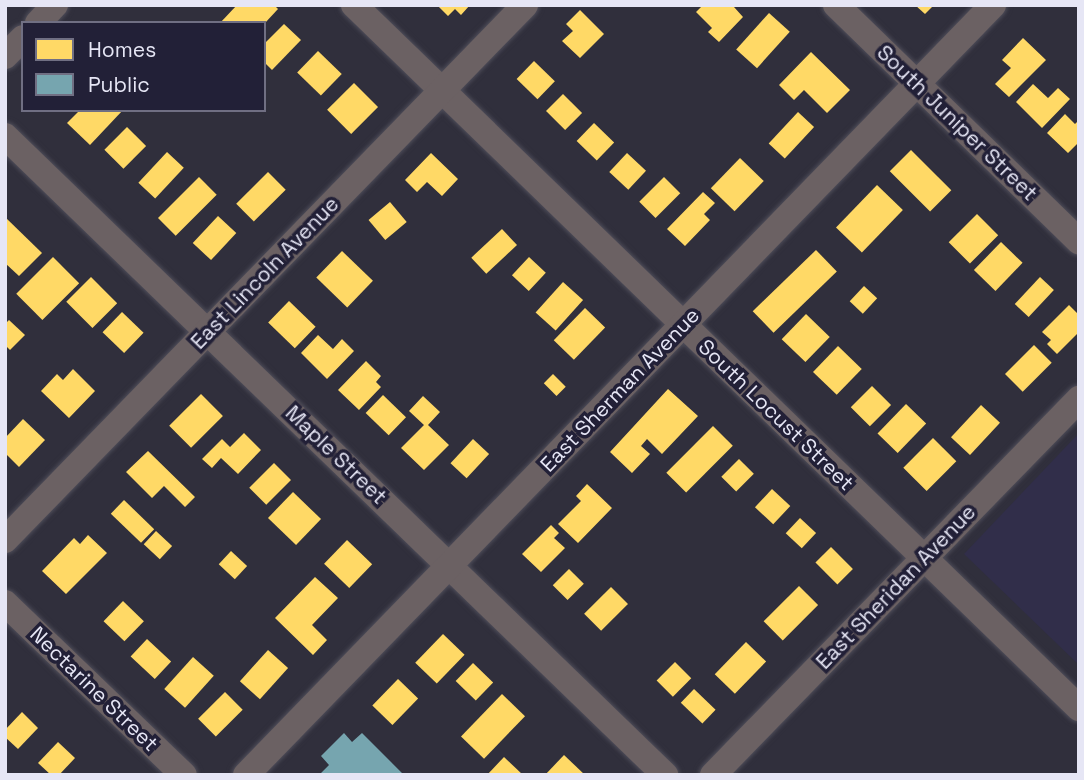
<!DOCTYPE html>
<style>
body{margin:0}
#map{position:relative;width:1084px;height:780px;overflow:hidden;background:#302f3c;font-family:"Space Grotesk",sans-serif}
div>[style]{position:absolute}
.built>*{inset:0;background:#312e4a}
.homes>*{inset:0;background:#ffd966;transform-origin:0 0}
.public>*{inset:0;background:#76a5af}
.roads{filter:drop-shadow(0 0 2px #4e4d59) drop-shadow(0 0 2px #4e4d59)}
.minor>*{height:26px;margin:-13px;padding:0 13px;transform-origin:13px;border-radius:13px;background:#6b6163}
span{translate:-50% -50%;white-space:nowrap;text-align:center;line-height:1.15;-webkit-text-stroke:7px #222037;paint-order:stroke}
.street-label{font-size:21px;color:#e6e6f5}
.frame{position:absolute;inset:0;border:7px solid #e6e6f5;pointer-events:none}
.legend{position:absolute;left:21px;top:21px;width:245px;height:91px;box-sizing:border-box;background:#222037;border:2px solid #706f83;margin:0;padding:9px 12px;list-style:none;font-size:21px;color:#e6e6f5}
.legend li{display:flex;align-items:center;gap:14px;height:35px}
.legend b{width:35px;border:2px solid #706f83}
</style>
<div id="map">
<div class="built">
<i style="clip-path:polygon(1079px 433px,1079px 665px,964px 554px)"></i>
</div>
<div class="homes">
<i style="clip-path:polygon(237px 5px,274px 5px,278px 9px,265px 23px,220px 23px)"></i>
<i style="clip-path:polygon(437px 5px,470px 5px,461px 15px,455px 9px,448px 16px)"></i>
<i style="clip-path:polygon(703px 5px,737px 5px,734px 7px,743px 17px,719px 42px,708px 32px,712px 28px,696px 12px)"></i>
<i style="clip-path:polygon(915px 5px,934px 5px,925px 14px)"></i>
<i style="clip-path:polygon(580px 10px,604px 34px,580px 58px,562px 41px,573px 31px,566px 24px)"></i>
<i style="left:769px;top:13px;width:28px;height:49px;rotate:42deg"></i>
<i style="clip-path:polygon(284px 24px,301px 40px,272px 70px,264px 62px,264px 44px)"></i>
<i style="clip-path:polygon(1023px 38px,1046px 60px,1009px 97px,995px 84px,1011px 68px,1002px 60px)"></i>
<i style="left:318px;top:51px;width:33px;height:30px;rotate:44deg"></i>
<i style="clip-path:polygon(811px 52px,850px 90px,827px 113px,804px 90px,794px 100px,779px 85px)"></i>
<i style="left:534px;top:61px;width:29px;height:25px;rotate:44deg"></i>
<i style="left:354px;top:83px;width:34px;height:38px;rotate:45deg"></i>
<i style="clip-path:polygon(1033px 84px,1048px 98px,1058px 88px,1070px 99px,1042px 128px,1016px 102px)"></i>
<i style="left:563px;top:94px;width:27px;height:24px;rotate:45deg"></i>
<i style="clip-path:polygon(80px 110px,123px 110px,90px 145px,67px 123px)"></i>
<i style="left:798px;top:112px;width:22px;height:43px;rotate:43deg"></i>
<i style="clip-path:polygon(1065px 114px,1075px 124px,1079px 120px,1079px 142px,1068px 153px,1047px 133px)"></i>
<i style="left:594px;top:123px;width:28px;height:25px;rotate:44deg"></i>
<i style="left:127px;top:127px;width:27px;height:32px;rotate:45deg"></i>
<i style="left:911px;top:150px;width:57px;height:30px;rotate:45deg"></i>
<i style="left:167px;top:152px;width:23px;height:42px;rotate:43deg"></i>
<i style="clip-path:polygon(431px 153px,458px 179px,442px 196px,427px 182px,417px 192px,405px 180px)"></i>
<i style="left:627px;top:153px;width:26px;height:26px;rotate:43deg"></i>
<i style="left:740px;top:158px;width:33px;height:42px;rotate:44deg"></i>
<i style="left:268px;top:172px;width:25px;height:45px;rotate:45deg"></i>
<i style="left:199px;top:177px;width:25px;height:58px;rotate:45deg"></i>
<i style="left:664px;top:177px;width:23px;height:35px;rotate:45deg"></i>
<i style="left:877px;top:185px;width:36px;height:59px;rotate:44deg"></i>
<i style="clip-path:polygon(703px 192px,715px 203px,704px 214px,710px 220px,685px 246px,667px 229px)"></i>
<i style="left:390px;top:202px;width:26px;height:28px;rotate:50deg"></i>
<i style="left:977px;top:214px;width:30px;height:40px;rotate:45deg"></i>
<i style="left:218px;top:216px;width:25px;height:37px;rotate:43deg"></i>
<i style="clip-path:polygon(5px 217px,42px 253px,19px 276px,5px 263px)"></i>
<i style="left:502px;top:229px;width:22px;height:42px;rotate:47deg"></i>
<i style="left:1001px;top:242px;width:30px;height:39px;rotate:44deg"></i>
<i style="left:816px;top:250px;width:30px;height:88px;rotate:46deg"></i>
<i style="left:342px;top:251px;width:43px;height:37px;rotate:44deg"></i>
<i style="left:53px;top:257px;width:37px;height:52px;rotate:45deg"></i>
<i style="left:529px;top:257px;width:23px;height:25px;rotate:43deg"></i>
<i style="left:91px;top:277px;width:37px;height:35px;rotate:45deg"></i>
<i style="left:1040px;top:277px;width:19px;height:37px;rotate:43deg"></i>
<i style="left:563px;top:282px;width:27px;height:41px;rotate:42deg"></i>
<i style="left:864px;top:286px;width:18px;height:21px;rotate:43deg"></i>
<i style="left:289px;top:301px;width:37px;height:30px;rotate:44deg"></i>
<i style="clip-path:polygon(1069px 305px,1079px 315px,1079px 332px,1057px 354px,1047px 344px,1051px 340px,1042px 332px)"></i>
<i style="left:585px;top:308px;width:28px;height:45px;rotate:44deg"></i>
<i style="left:122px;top:312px;width:30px;height:28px;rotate:44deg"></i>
<i style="left:806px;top:314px;width:33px;height:35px;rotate:44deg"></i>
<i style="clip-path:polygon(9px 320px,25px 335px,10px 350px,5px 345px,5px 324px)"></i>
<i style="clip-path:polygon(318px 335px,333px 349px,342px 339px,354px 351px,327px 379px,301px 353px)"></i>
<i style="left:1034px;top:345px;width:25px;height:41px;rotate:45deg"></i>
<i style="left:838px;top:346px;width:33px;height:36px;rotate:44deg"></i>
<i style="clip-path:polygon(366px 361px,381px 376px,376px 382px,381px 387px,359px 410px,338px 390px)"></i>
<i style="clip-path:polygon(73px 369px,95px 391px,69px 418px,41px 391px,57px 374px,63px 380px)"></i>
<i style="left:553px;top:374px;width:18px;height:13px;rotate:45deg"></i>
<i style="left:872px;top:386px;width:27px;height:30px;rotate:45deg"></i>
<i style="clip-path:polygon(668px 389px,698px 416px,662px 454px,647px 439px,641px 446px,650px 454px,632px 473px,610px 452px)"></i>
<i style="left:201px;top:394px;width:31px;height:45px;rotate:45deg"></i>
<i style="left:383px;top:395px;width:32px;height:25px;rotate:44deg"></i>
<i style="clip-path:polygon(423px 396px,440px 412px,428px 425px,449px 445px,424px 470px,401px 448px,424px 425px,409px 411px)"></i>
<i style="left:906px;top:404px;width:28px;height:41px;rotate:44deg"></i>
<i style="left:981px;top:405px;width:26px;height:44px;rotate:43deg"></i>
<i style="clip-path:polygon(23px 419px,45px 440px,19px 467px,5px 453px,5px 438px)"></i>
<i style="left:713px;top:426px;width:28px;height:66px;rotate:45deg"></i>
<i style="clip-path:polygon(244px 433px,261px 450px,238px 474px,221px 458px,212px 468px,202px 459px,222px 439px,230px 447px)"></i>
<i style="left:933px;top:438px;width:33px;height:42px;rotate:45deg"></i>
<i style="left:473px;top:439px;width:22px;height:33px;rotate:43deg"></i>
<i style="clip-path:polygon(148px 451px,195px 497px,185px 507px,164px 486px,152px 498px,126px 472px)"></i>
<i style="left:739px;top:459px;width:21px;height:25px;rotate:45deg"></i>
<i style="left:274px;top:463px;width:24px;height:35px;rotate:45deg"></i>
<i style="clip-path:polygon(587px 484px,612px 508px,578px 543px,558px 524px,581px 501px,576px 496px)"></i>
<i style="left:772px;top:489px;width:25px;height:25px;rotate:43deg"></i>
<i style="left:293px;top:492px;width:39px;height:36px;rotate:44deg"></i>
<i style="left:124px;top:500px;width:42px;height:19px;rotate:44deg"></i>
<i style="left:800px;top:518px;width:22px;height:21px;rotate:43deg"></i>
<i style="clip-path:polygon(551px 525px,559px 533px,554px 538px,565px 548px,541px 572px,522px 554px)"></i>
<i style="left:156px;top:531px;width:22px;height:18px;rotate:43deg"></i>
<i style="clip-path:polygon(88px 535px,107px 553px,66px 594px,42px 571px,74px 538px,80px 544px)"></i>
<i style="left:347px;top:540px;width:35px;height:33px;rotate:44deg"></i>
<i style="left:831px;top:547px;width:31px;height:22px;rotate:45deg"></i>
<i style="left:231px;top:551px;width:22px;height:18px;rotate:43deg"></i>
<i style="left:569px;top:569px;width:21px;height:23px;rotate:45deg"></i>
<i style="clip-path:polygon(315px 577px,338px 598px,312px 625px,327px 640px,313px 655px,275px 618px)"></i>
<i style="left:799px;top:586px;width:27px;height:50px;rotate:45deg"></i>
<i style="left:611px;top:587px;width:24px;height:38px;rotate:45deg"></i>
<i style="left:123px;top:601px;width:29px;height:28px;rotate:44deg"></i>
<i style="left:443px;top:634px;width:30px;height:40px;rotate:44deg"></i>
<i style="left:147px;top:639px;width:33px;height:24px;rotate:43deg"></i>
<i style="left:746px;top:642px;width:28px;height:45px;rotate:44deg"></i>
<i style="left:268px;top:650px;width:27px;height:42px;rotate:42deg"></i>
<i style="left:193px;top:657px;width:28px;height:43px;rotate:42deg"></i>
<i style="left:675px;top:662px;width:23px;height:26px;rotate:45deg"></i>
<i style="left:473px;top:663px;width:28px;height:25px;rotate:44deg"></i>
<i style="left:398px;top:679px;width:28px;height:37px;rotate:44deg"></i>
<i style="left:694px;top:689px;width:30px;height:19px;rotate:44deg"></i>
<i style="left:225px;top:692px;width:25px;height:38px;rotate:45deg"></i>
<i style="left:502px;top:694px;width:32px;height:59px;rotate:44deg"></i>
<i style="clip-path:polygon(22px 712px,38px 728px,18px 749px,5px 737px,5px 730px)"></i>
<i style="clip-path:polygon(58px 742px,75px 758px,59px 775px,51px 775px,38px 763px)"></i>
<i style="clip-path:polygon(564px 755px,585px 775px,545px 775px)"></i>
<i style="clip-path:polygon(504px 757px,523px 775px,487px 775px)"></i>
</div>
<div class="public">
<i style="clip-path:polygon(344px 733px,352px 742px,362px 733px,404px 775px,319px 775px,329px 765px,321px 756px)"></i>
</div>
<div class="roads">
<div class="minor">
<i style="left:354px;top:5px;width:1010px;rotate:44.12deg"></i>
<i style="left:836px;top:5px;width:339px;rotate:44.2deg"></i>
<i style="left:38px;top:23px;width:25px;rotate:-47deg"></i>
<i style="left:5px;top:56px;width:25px;rotate:-45deg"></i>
<i style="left:5px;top:136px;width:919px;rotate:44.07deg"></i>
<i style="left:5px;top:540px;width:746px;rotate:-45.81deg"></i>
<i style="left:5px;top:603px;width:248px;rotate:43.9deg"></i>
<i style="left:246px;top:775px;width:1073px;rotate:-45.87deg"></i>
<i style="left:713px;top:775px;width:525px;rotate:-45.77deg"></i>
</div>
</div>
<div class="street-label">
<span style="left:957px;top:123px;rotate:44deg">South Juniper Street</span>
<span style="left:265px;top:273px;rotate:-46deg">East Lincoln Avenue</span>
<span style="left:620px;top:390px;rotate:-46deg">East Sherman Avenue</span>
<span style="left:776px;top:415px;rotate:44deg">South Locust Street</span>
<span style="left:336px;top:455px;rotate:44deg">Maple Street</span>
<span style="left:896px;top:587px;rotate:-46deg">East Sheridan Avenue</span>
<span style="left:94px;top:689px;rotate:44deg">Nectarine Street</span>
</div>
<div class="frame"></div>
<ul class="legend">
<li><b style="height:19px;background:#ffd966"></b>Homes</li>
<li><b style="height:19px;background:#76a5af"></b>Public</li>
</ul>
</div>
